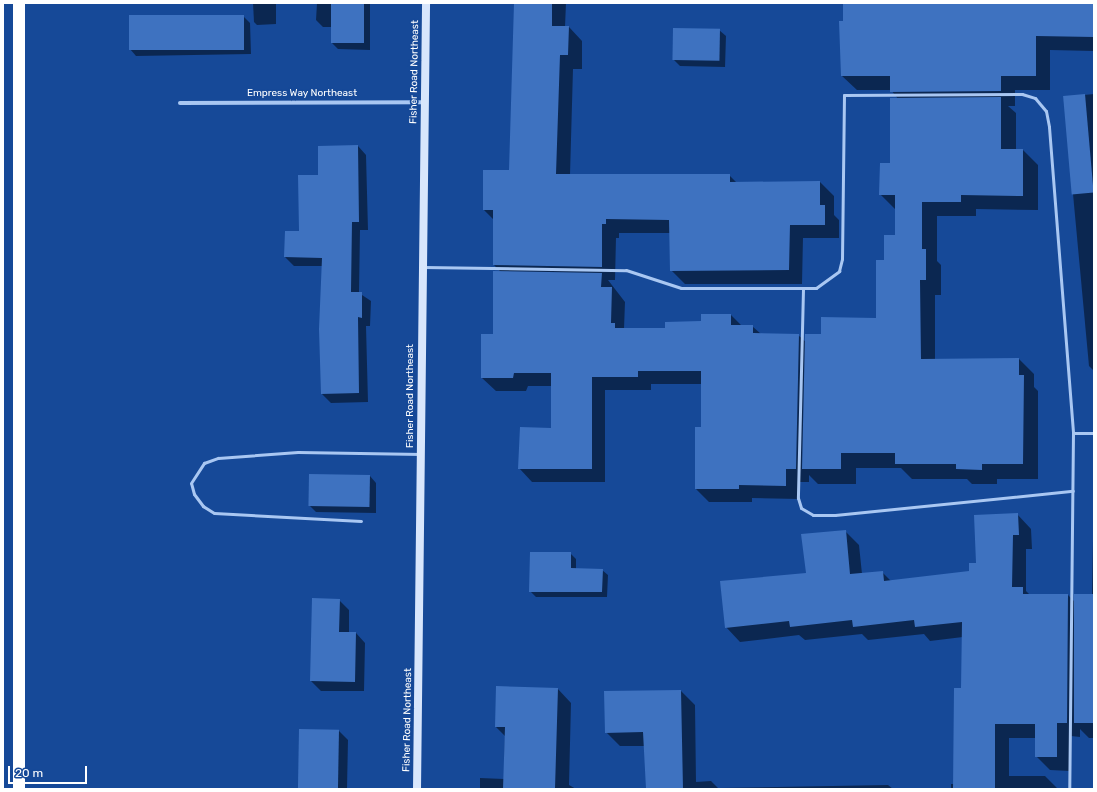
<!DOCTYPE html>
<style>
body{margin:0}
#map{position:relative;width:1097px;height:792px;overflow:hidden;background:#164998;font-family:Rubik,sans-serif}
div>[style]{position:absolute}
.shadow>*{inset:0;background:#0007}
.building>*{inset:0;background:#3e72c0;transform-origin:0 0}
.lane>*{height:3px;margin:-1.5px;padding:0 1.5px;transform-origin:1.5px;border-radius:1.5px;background:#a9c7f2}
.street>*{height:4px;margin:-2px;padding:0 2px;transform-origin:2px;border-radius:2px;background:#a9c7f2}
.secondary>*{height:8px;margin:-4px;padding:0 4px;transform-origin:4px;border-radius:4px;background:#d8e6fc}
.highway>*{height:12px;margin:-6px;padding:0 6px;transform-origin:6px;border-radius:6px;background:#fff}
span{translate:-50% -50%;white-space:nowrap;text-align:center;line-height:1.15;-webkit-text-stroke:3.5px #164998;paint-order:stroke}
.street-label{font-size:10px;color:#fff}
.frame{position:absolute;inset:0;border:4px solid #fff;pointer-events:none}
.scale{position:absolute;left:8px;top:766px;width:79px;height:18px;box-sizing:border-box;border:2px solid #fff;border-top:0;padding-left:5px;font-size:12px;line-height:14px;white-space:nowrap;color:#fff;-webkit-text-stroke:3px #164998;paint-order:stroke}
</style>
<div id="map">
<div class="shadow">
<i style="clip-path:polygon(253px 3px,276px 3px,276px 24px,257px 25px,254px 22px)"></i>
<i style="clip-path:polygon(317px 3px,370px 3px,370px 50px,338px 49px,332px 43px,332px 27px,323px 27px,316px 20px)"></i>
<i style="clip-path:polygon(515px 3px,566px 3px,565px 27px,569px 27px,582px 41px,582px 69px,573px 69px,570px 175px,729px 175px,737px 183px,820px 182px,834px 196px,834px 215px,839px 220px,839px 238px,803px 238px,802px 284px,685px 284px,671px 270px,670px 233px,619px 233px,619px 238px,616px 238px,615px 280px,608px 280px,625px 302px,624px 329px,666px 329px,702px 322px,702px 315px,731px 315px,742px 326px,752px 326px,761px 334px,798px 335px,806px 342px,877px 319px,885px 261px,896px 236px,895px 209px,880px 194px,891px 164px,898px 99px,891px 90px,857px 90px,842px 76px,844px 3px,1094px 3px,1094px 51px,1050px 50px,1050px 90px,1015px 90px,1015px 106px,1008px 106px,1016px 113px,1016px 150px,1023px 150px,1038px 165px,1038px 210px,976px 209px,976px 216px,937px 216px,937px 261px,941px 265px,941px 295px,935px 295px,935px 360px,1019px 359px,1034px 374px,1034px 387px,1038px 391px,1038px 479px,997px 479px,997px 484px,972px 484px,967px 479px,912px 479px,901px 468px,856px 468px,856px 484px,818px 484px,809px 475px,809px 482px,799px 482px,799px 499px,752px 498px,752px 502px,709px 502px,696px 489px,702px 428px,702px 384px,651px 384px,651px 390px,605px 390px,605px 482px,532px 482px,519px 468px,552px 429px,552px 386px,528px 386px,526px 391px,496px 391px,482px 378px,482px 335px,494px 335px,501px 272px,494px 265px,494px 220px,484px 210px,510px 171px)"></i>
<i style="clip-path:polygon(244px 17px,250px 23px,251px 54px,136px 56px,130px 49px)"></i>
<i style="clip-path:polygon(719px 30px,726px 36px,725px 67px,680px 66px,674px 60px)"></i>
<i style="clip-path:polygon(1094px 94px,1094px 371px,1089px 366px,1064px 97px)"></i>
<i style="clip-path:polygon(358px 146px,366px 155px,368px 230px,360px 230px,359px 293px,371px 301px,370px 326px,366px 326px,368px 402px,331px 403px,322px 394px,322px 266px,294px 266px,285px 257px,286px 232px,300px 232px,319px 176px)"></i>
<i style="clip-path:polygon(370px 476px,376px 483px,376px 513px,316px 512px,310px 506px)"></i>
<i style="clip-path:polygon(1094px 486px,1094px 738px,1089px 738px,1080px 729px,1080px 737px,1071px 736px,1070px 771px,1050px 770px,1036px 756px,1036px 738px,1009px 738px,1009px 776px,1045px 776px,1058px 789px,951px 789px,951px 784px,954px 784px,962px 689px,963px 637px,930px 641px,924px 634px,868px 640px,862px 634px,805px 640px,799px 635px,740px 642px,726px 627px,807px 574px,845px 531px,859px 545px,862px 574px,882px 572px,891px 581px,970px 572px,1017px 514px,1031px 529px,1032px 549px,1026px 549px,1026px 591px,1030px 595px,1068px 595px,1075px 602px,1092px 595px)"></i>
<i style="clip-path:polygon(570px 553px,576px 559px,576px 569px,602px 570px,608px 575px,607px 597px,536px 597px,530px 591px)"></i>
<i style="clip-path:polygon(339px 600px,349px 610px,349px 633px,356px 633px,365px 643px,364px 691px,321px 691px,311px 681px)"></i>
<i style="clip-path:polygon(557px 688px,571px 703px,569px 785px,576px 789px,480px 789px,480px 778px,504px 779px,505px 736px,496px 727px)"></i>
<i style="clip-path:polygon(681px 691px,695px 705px,696px 782px,711px 781px,718px 788px,888px 785px,893px 789px,629px 789px,647px 789px,645px 746px,620px 746px,606px 732px)"></i>
<i style="clip-path:polygon(339px 731px,348px 740px,347px 789px,299px 789px)"></i>
</div>
<div class="building">
<i style="left:331px;top:3px;width:33px;height:40px"></i>
<i style="clip-path:polygon(514px 3px,552px 3px,552px 26px,569px 26px,568px 55px,560px 55px,556px 174px,730px 174px,730px 182px,820px 181px,820px 205px,825px 205px,825px 225px,790px 225px,789px 270px,670px 271px,669px 220px,606px 219px,606px 224px,602px 224px,602px 267px,493px 265px,493px 210px,483px 210px,483px 170px,509px 170px)"></i>
<i style="clip-path:polygon(843px 3px,1094px 3px,1094px 37px,1036px 36px,1036px 76px,1001px 76px,1001px 91px,890px 92px,890px 76px,841px 76px,839px 21px,843px 21px)"></i>
<i style="left:129px;top:15px;width:115px;height:35px"></i>
<i style="left:673px;top:28px;width:47px;height:32px;rotate:1deg"></i>
<i style="left:1085px;top:94px;width:99px;height:22px;rotate:85deg"></i>
<i style="clip-path:polygon(1001px 97px,1001px 149px,1023px 149px,1023px 196px,961px 195px,961px 202px,922px 202px,922px 249px,926px 249px,926px 280px,920px 280px,921px 359px,1019px 358px,1019px 375px,1024px 375px,1023px 464px,982px 464px,982px 470px,956px 469px,956px 464px,895px 464px,895px 453px,841px 453px,841px 469px,802px 469px,805px 334px,821px 334px,821px 317px,876px 318px,876px 260px,884px 260px,884px 235px,895px 235px,895px 195px,879px 195px,880px 163px,890px 163px,890px 98px)"></i>
<i style="clip-path:polygon(358px 145px,359px 222px,352px 222px,351px 292px,362px 292px,362px 318px,358px 317px,359px 393px,321px 394px,319px 329px,322px 258px,284px 257px,285px 231px,299px 231px,298px 175px,318px 175px,318px 146px)"></i>
<i style="clip-path:polygon(493px 271px,602px 273px,601px 287px,612px 287px,611px 323px,615px 323px,615px 328px,665px 328px,665px 322px,701px 321px,701px 314px,731px 314px,731px 325px,753px 325px,753px 333px,799px 334px,796px 469px,786px 469px,786px 486px,739px 485px,739px 489px,695px 489px,695px 427px,701px 427px,701px 371px,638px 371px,638px 377px,592px 377px,592px 469px,518px 469px,520px 427px,551px 428px,551px 373px,514px 373px,513px 378px,481px 378px,481px 334px,493px 334px)"></i>
<i style="left:309px;top:474px;width:61px;height:32px;rotate:1deg"></i>
<i style="clip-path:polygon(1018px 513px,1019px 535px,1013px 535px,1012px 587px,1023px 587px,1023px 594px,1068px 594px,1067px 723px,1057px 723px,1057px 757px,1035px 757px,1035px 724px,995px 724px,995px 789px,953px 789px,954px 688px,961px 688px,962px 622px,915px 627px,914px 620px,853px 627px,852px 620px,790px 627px,789px 621px,725px 628px,720px 581px,806px 573px,801px 534px,846px 530px,850px 574px,883px 571px,884px 581px,969px 571px,969px 563px,976px 563px,974px 515px)"></i>
<i style="clip-path:polygon(530px 552px,571px 552px,571px 568px,603px 569px,602px 592px,529px 592px)"></i>
<i style="left:1074px;top:594px;width:20px;height:129px"></i>
<i style="clip-path:polygon(312px 598px,340px 599px,339px 632px,356px 632px,355px 682px,310px 681px)"></i>
<i style="clip-path:polygon(496px 686px,558px 688px,555px 789px,503px 789px,505px 727px,495px 727px)"></i>
<i style="clip-path:polygon(681px 690px,683px 789px,646px 789px,643px 732px,605px 733px,604px 691px)"></i>
<i style="left:299px;top:729px;width:40px;height:60px;rotate:1deg"></i>
</div>
<div class="lane">
<i style="left:424px;top:267px;width:202px;rotate:0.9deg"></i>
<i style="left:626px;top:270px;width:58px;rotate:18.1deg"></i>
<i style="left:681px;top:288px;width:135px"></i>
<i style="left:816px;top:288px;width:29px;rotate:-36deg"></i>
<i style="left:839px;top:271px;width:12px;rotate:-76deg"></i>
<i style="left:842px;top:259px;width:164px;rotate:-89.3deg"></i>
<i style="left:844px;top:95px;width:178px;rotate:-0.3deg"></i>
<i style="left:1022px;top:94px;width:14px;rotate:17deg"></i>
<i style="left:1035px;top:98px;width:17px;rotate:50deg"></i>
<i style="left:1046px;top:111px;width:16px;rotate:79deg"></i>
<i style="left:1049px;top:127px;width:307px;rotate:85.5deg"></i>
<i style="left:1073px;top:433px;width:356px;rotate:90.6deg"></i>
<i style="left:803px;top:289px;width:209px;rotate:91.4deg"></i>
<i style="left:798px;top:498px;width:10px;rotate:73deg"></i>
<i style="left:801px;top:508px;width:14px;rotate:30deg"></i>
<i style="left:813px;top:515px;width:22px"></i>
<i style="left:835px;top:515px;width:239px;rotate:-5.8deg"></i>
<i style="left:1073px;top:433px;width:21px"></i>
<i style="left:361px;top:521px;width:147px;rotate:-176.9deg"></i>
<i style="left:214px;top:513px;width:13px;rotate:-148deg"></i>
<i style="left:203px;top:506px;width:15px;rotate:-127deg"></i>
<i style="left:194px;top:494px;width:11px;rotate:-105deg"></i>
<i style="left:191px;top:483px;width:24px;rotate:-57deg"></i>
<i style="left:204px;top:463px;width:15px;rotate:-20deg"></i>
<i style="left:218px;top:458px;width:80px;rotate:-4.3deg"></i>
<i style="left:298px;top:452px;width:123px;rotate:0.9deg"></i>
</div>
<div class="street">
<i style="left:180px;top:103px;width:245px;rotate:-0.2deg"></i>
</div>
<div class="secondary">
<i style="left:417px;top:789px;width:786px;rotate:-89.34deg"></i>
</div>
<div class="highway">
<i style="left:19px;top:3px;width:786px;rotate:90deg"></i>
</div>
<div class="street-label">
<span style="left:415px;top:72px;rotate:-89deg">Fisher Road Northeast</span>
<span style="left:302px;top:94px">Empress Way Northeast</span>
<span style="left:411px;top:396px;rotate:-90deg">Fisher Road Northeast</span>
<span style="left:408px;top:720px;rotate:-89deg">Fisher Road Northeast</span>
</div>
<div class="frame"></div>
<div class="scale">20 m</div>
</div>
